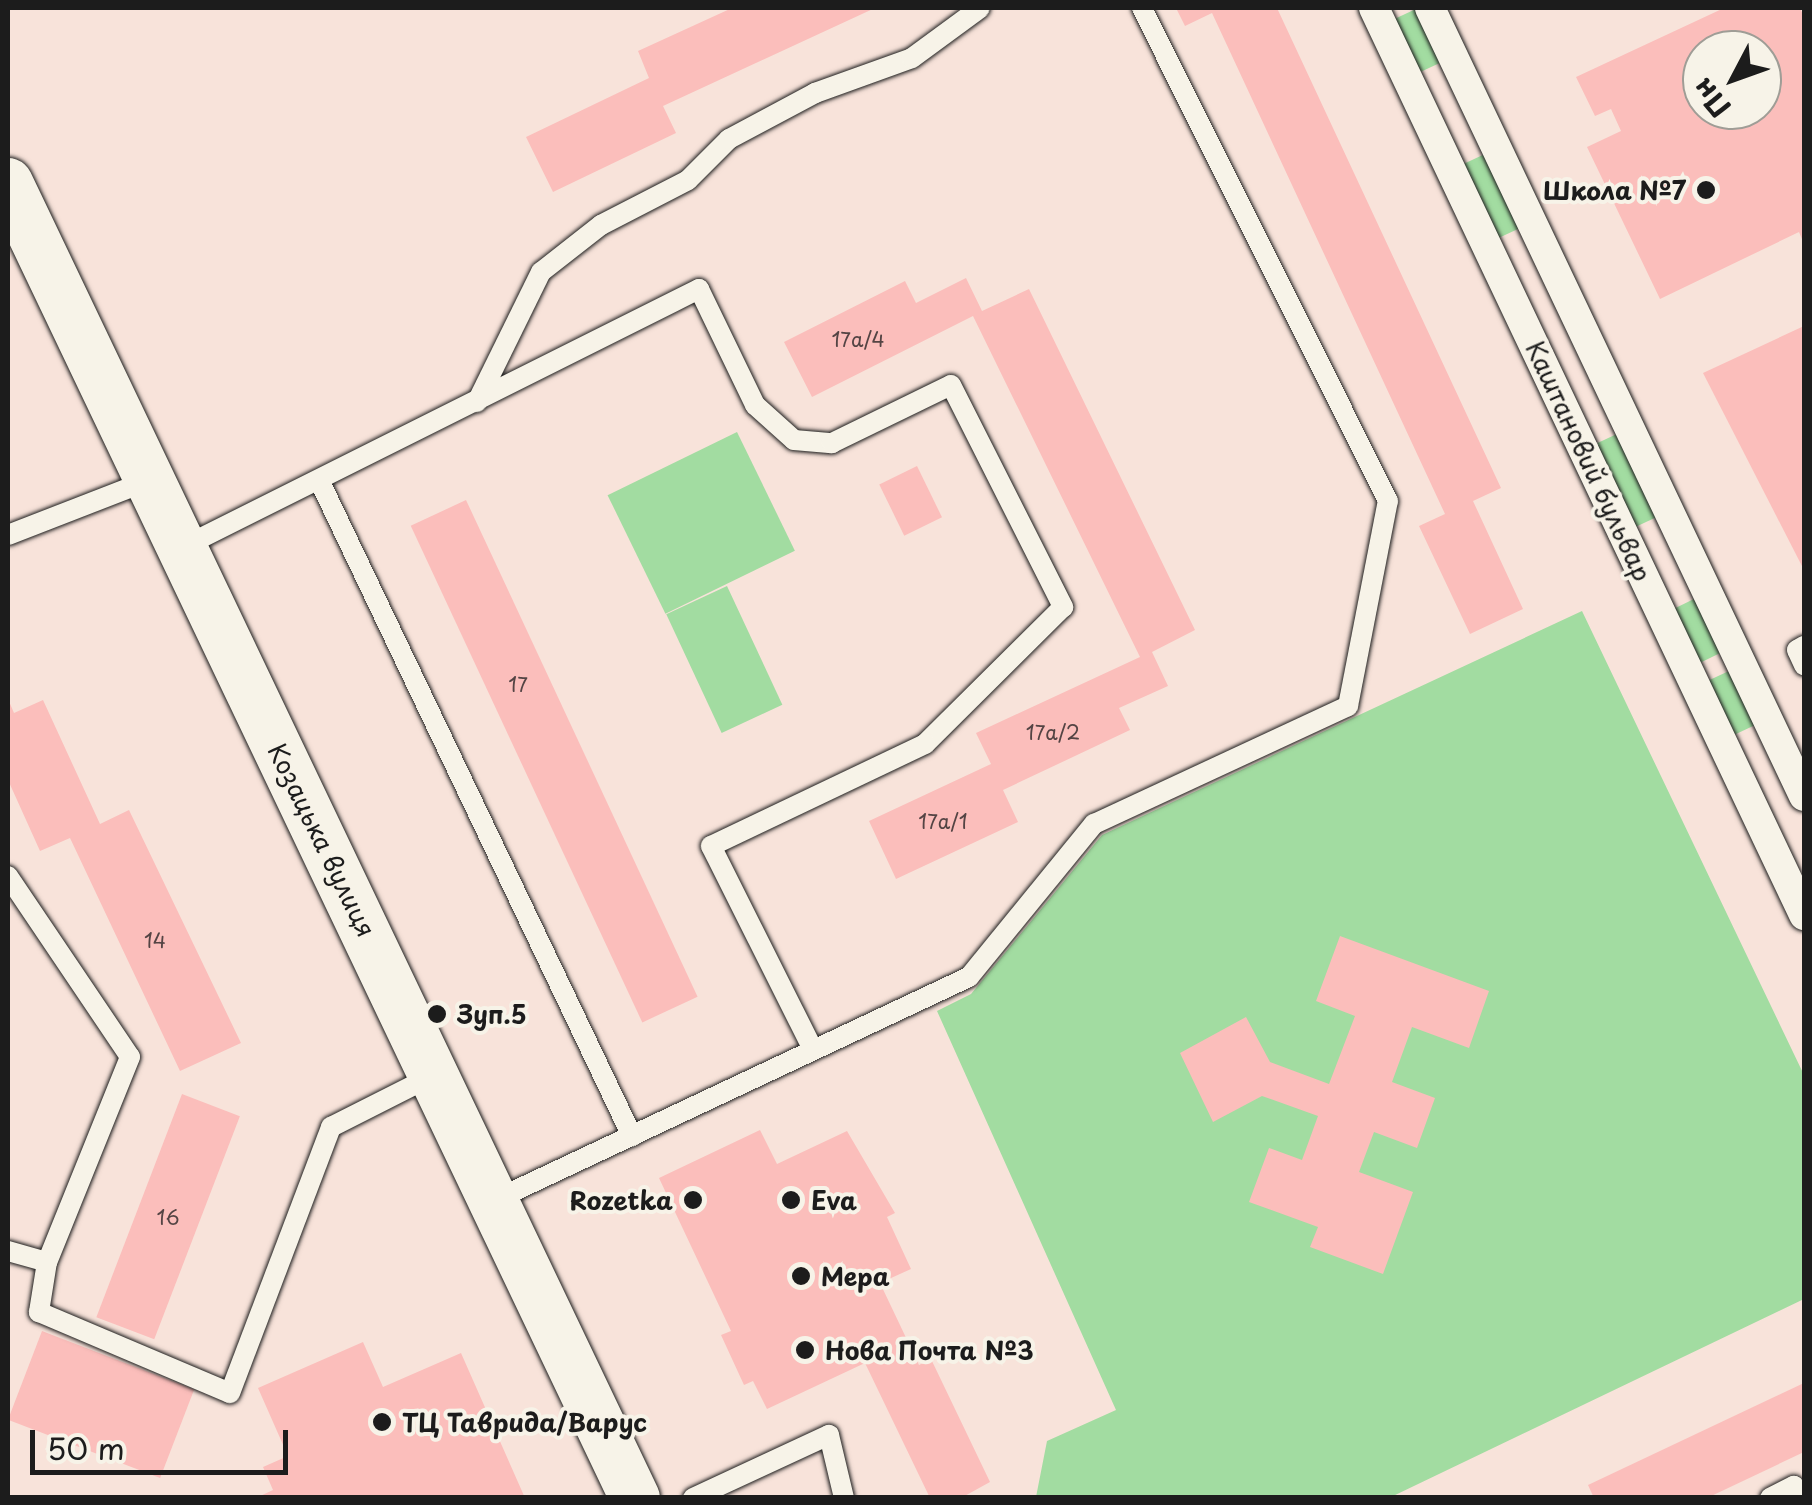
<!DOCTYPE html>
<meta charset="utf-8">
<style>
body{margin:0}
#map{position:relative;width:1812px;height:1505px;overflow:hidden;background:#f8e3da;font-family:"Playpen Sans",sans-serif}
div>[style]{position:absolute}
.green>*{inset:0;background:#a2dca1;transform-origin:0 0}
.building>*{inset:0;background:#fbbebb;transform-origin:0 0}
.roads{filter:drop-shadow(0 0 2px #1c1c1c) drop-shadow(0 0 2px #1c1c1c)}
.service>*{height:20px;margin:-10px;padding:0 10px;transform-origin:10px;border-radius:10px;background:#f7f3e8}
.pedestrian>*{height:30px;margin:-15px;padding:0 15px;transform-origin:15px;border-radius:15px;background:#f7f3e8}
.tertiary>*{height:50px;margin:-25px;padding:0 25px;transform-origin:25px;border-radius:25px;background:#f7f3e8}
.dots>*{width:28px;height:28px;translate:-50% -50%;box-sizing:border-box;border:5px solid #f7f3e8;border-radius:50%}
span{translate:-50% -50%;white-space:nowrap;text-align:center;line-height:1.15;-webkit-text-stroke:8px #f7f3e8;paint-order:stroke}
.number-label{font-size:20px;color:#544444}
.number-label span{-webkit-text-stroke-width:0}
.poi-label{font-size:25px;color:#1c1c1c;font-weight:700}
.right{translate:-100% -50%;text-align:right}
.left{translate:0 -50%;text-align:left}
.street-label{font-size:25px;color:#1c1c1c}
.frame{position:absolute;inset:0;border:10px solid #1c1c1c;pointer-events:none}
.north{position:absolute;left:1682px;top:30px;width:100px;height:100px;box-sizing:border-box;background:#f7f3e8;border:2px solid #9f9d96;border-radius:50%;rotate:229deg;font-size:28px;font-weight:700;line-height:40px;text-align:center;color:#1c1c1c}
.north::after{content:'';display:block;margin:auto;width:35px;height:45px;background:#1c1c1c;clip-path:polygon(50% 0,100% 100%,50% 72%,0 100%)}
.scale{position:absolute;left:30px;top:1430px;width:258px;height:45px;box-sizing:border-box;border:5px solid #1c1c1c;border-top:0;padding-left:12px;font-size:30px;line-height:35px;white-space:nowrap;color:#1c1c1c;-webkit-text-stroke:8px #f7f3e8;paint-order:stroke}
</style>
<div id="map">
<div class="green">
<i style="left:1418px;top:8px;width:59px;height:29px;rotate:65deg"></i>
<i style="left:1487px;top:153px;width:82px;height:29px;rotate:65deg"></i>
<i style="left:737px;top:432px;width:132px;height:144px;rotate:64deg"></i>
<i style="left:1619px;top:433px;width:92px;height:29px;rotate:65deg"></i>
<i style="left:727px;top:586px;width:131px;height:67px;rotate:65deg"></i>
<i style="left:1696px;top:598px;width:60px;height:28px;rotate:64deg"></i>
<i style="clip-path:polygon(1582px 611px,1804px 1075px,1804px 1299px,1391px 1497px,1036px 1497px,1047px 1441px,1116px 1410px,937px 1011px,971px 994px,1102px 835px)"></i>
<i style="left:1731px;top:670px;width:60px;height:29px;rotate:65deg"></i>
</div>
<div class="building">
<i style="clip-path:polygon(732px 8px,875px 8px,663px 106px,676px 133px,553px 192px,526px 137px,649px 78px,638px 51px)"></i>
<i style="clip-path:polygon(1176px 8px,1277px 8px,1501px 488px,1473px 501px,1523px 609px,1470px 634px,1419px 526px,1445px 514px,1212px 13px,1185px 26px)"></i>
<i style="clip-path:polygon(evenodd,1724px 8px,1800px 8px,1804px 17px,1804px 244px,1799px 232px,1660px 299px,1587px 147px,1621px 131px,1611px 109px,1595px 116px,1576px 77px,1724px 8px,1702px 50px,1762px 50px,1762px 110px,1702px 110px,1702px 50px)"></i>
<i style="clip-path:polygon(966px 278px,982px 311px,1029px 289px,1195px 630px,1152px 652px,1168px 686px,1119px 708px,1130px 730px,1003px 790px,1018px 822px,896px 879px,869px 821px,991px 764px,976px 733px,1140px 657px,973px 316px,812px 397px,784px 342px,905px 281px,916px 303px)"></i>
<i style="clip-path:polygon(1804px 326px,1804px 570px,1703px 373px)"></i>
<i style="left:917px;top:466px;width:57px;height:42px;rotate:64deg"></i>
<i style="left:466px;top:500px;width:548px;height:61px;rotate:65deg"></i>
<i style="clip-path:polygon(8px 699px,14px 713px,43px 700px,100px 824px,129px 810px,241px 1043px,180px 1071px,70px 838px,40px 851px,8px 780px)"></i>
<i style="clip-path:polygon(1340px 936px,1489px 991px,1469px 1048px,1412px 1027px,1392px 1082px,1435px 1098px,1417px 1148px,1374px 1132px,1359px 1172px,1413px 1192px,1383px 1274px,1310px 1247px,1318px 1227px,1249px 1202px,1269px 1148px,1302px 1160px,1318px 1116px,1262px 1096px,1213px 1122px,1180px 1053px,1246px 1017px,1270px 1062px,1329px 1084px,1355px 1016px,1316px 1001px)"></i>
<i style="left:182px;top:1094px;width:62px;height:239px;rotate:21deg"></i>
<i style="clip-path:polygon(760px 1130px,777px 1164px,847px 1131px,895px 1213px,887px 1217px,911px 1269px,880px 1283px,919px 1365px,931px 1359px,990px 1482px,961px 1498px,930px 1498px,865px 1363px,767px 1409px,753px 1381px,744px 1385px,721px 1335px,731px 1331px,659px 1178px)"></i>
<i style="left:42px;top:1331px;width:163px;height:95px;rotate:21deg"></i>
<i style="clip-path:polygon(363px 1342px,383px 1387px,461px 1353px,525px 1498px,256px 1498px,273px 1490px,263px 1467px,288px 1456px,258px 1388px)"></i>
<i style="clip-path:polygon(1804px 1383px,1804px 1452px,1707px 1498px,1594px 1498px,1588px 1485px)"></i>
</div>
<div class="roads">
<div class="service">
<i style="left:477px;top:402px;width:145px;rotate:-63.8deg"></i>
<i style="left:541px;top:272px;width:76px;rotate:-38.1deg"></i>
<i style="left:601px;top:225px;width:98px;rotate:-27.3deg"></i>
<i style="left:688px;top:180px;width:58px;rotate:-45deg"></i>
<i style="left:729px;top:139px;width:98px;rotate:-28.1deg"></i>
<i style="left:815px;top:93px;width:103px;rotate:-19.8deg"></i>
<i style="left:912px;top:58px;width:84px;rotate:-36.3deg"></i>
<i style="left:320px;top:482px;width:725px;rotate:64.5deg"></i>
<i style="left:8px;top:535px;width:152px;rotate:-21.2deg"></i>
<i style="left:183px;top:547px;width:577px;rotate:-26.57deg"></i>
<i style="left:699px;top:289px;width:129px;rotate:64.2deg"></i>
<i style="left:755px;top:405px;width:52px;rotate:41.9deg"></i>
<i style="left:794px;top:440px;width:38px;rotate:5deg"></i>
<i style="left:832px;top:443px;width:132px;rotate:-26deg"></i>
<i style="left:951px;top:385px;width:249px;rotate:63.2deg"></i>
<i style="left:1063px;top:607px;width:194px;rotate:135.2deg"></i>
<i style="left:925px;top:744px;width:237px;rotate:154.5deg"></i>
<i style="left:711px;top:846px;width:228px;rotate:63.4deg"></i>
<i style="left:1804px;top:646px;width:8px;rotate:150deg"></i>
<i style="left:1797px;top:650px;width:17px;rotate:65deg"></i>
<i style="left:8px;top:876px;width:218px;rotate:56deg"></i>
<i style="left:130px;top:1057px;width:221px;rotate:112deg"></i>
<i style="left:47px;top:1262px;width:41px;rotate:-164.2deg"></i>
<i style="left:495px;top:1200px;width:524px;rotate:-25.2deg"></i>
<i style="left:969px;top:977px;width:198px;rotate:-50.8deg"></i>
<i style="left:1094px;top:824px;width:280px;rotate:-24.9deg"></i>
<i style="left:1348px;top:706px;width:209px;rotate:-79deg"></i>
<i style="left:1388px;top:501px;width:551px;rotate:-116.52deg"></i>
<i style="left:47px;top:1262px;width:51px;rotate:99.1deg"></i>
<i style="left:39px;top:1312px;width:207px;rotate:23deg"></i>
<i style="left:230px;top:1393px;width:285px;rotate:-69.2deg"></i>
<i style="left:331px;top:1127px;width:115px;rotate:-26.8deg"></i>
<i style="left:693px;top:1498px;width:150px;rotate:-24.9deg"></i>
<i style="left:829px;top:1435px;width:65px;rotate:76.6deg"></i>
<i style="left:1770px;top:1498px;width:27px;rotate:-27deg"></i>
<i style="left:1794px;top:1486px;width:14px;rotate:60deg"></i>
</div>
<div class="pedestrian">
<i style="left:1374px;top:8px;width:1004px;rotate:64.63deg"></i>
<i style="left:1430px;top:8px;width:872px;rotate:64.61deg"></i>
</div>
<div class="tertiary">
<i style="left:8px;top:183px;width:1457px;rotate:64.51deg"></i>
</div>
</div>
<div class="dots">
<i style="left:1706px;top:190px;background:#1c1c1c"></i>
<i style="left:437px;top:1014px;background:#1c1c1c"></i>
<i style="left:693px;top:1200px;background:#1c1c1c"></i>
<i style="left:791px;top:1200px;background:#1c1c1c"></i>
<i style="left:801px;top:1276px;background:#1c1c1c"></i>
<i style="left:805px;top:1350px;background:#1c1c1c"></i>
<i style="left:382px;top:1422px;background:#1c1c1c"></i>
</div>
<div class="number-label">
<span style="left:858px;top:339px">17а/4</span>
<span style="left:518px;top:684px">17</span>
<span style="left:1053px;top:732px">17а/2</span>
<span style="left:943px;top:821px">17а/1</span>
<span style="left:155px;top:940px">14</span>
<span style="left:168px;top:1217px">16</span>
</div>
<div class="poi-label">
<span class="right" style="left:1686px;top:190px">Школа №7</span>
<span class="left" style="left:457px;top:1014px">Зуп.5</span>
<span class="right" style="left:673px;top:1200px">Rozetka</span>
<span class="left" style="left:811px;top:1200px">Eva</span>
<span class="left" style="left:821px;top:1276px">Мера</span>
<span class="left" style="left:825px;top:1350px">Нова Почта №3</span>
<span class="left" style="left:402px;top:1422px">ТЦ Таврида/Варус</span>
</div>
<div class="street-label">
<span style="left:1589px;top:461px;rotate:65deg">Каштановий бульвар</span>
<span style="left:322px;top:840px;rotate:64deg">Козацька вулиця</span>
</div>
<div class="frame"></div>
<div class="north">Пн</div>
<div class="scale">50 m</div>
</div>
